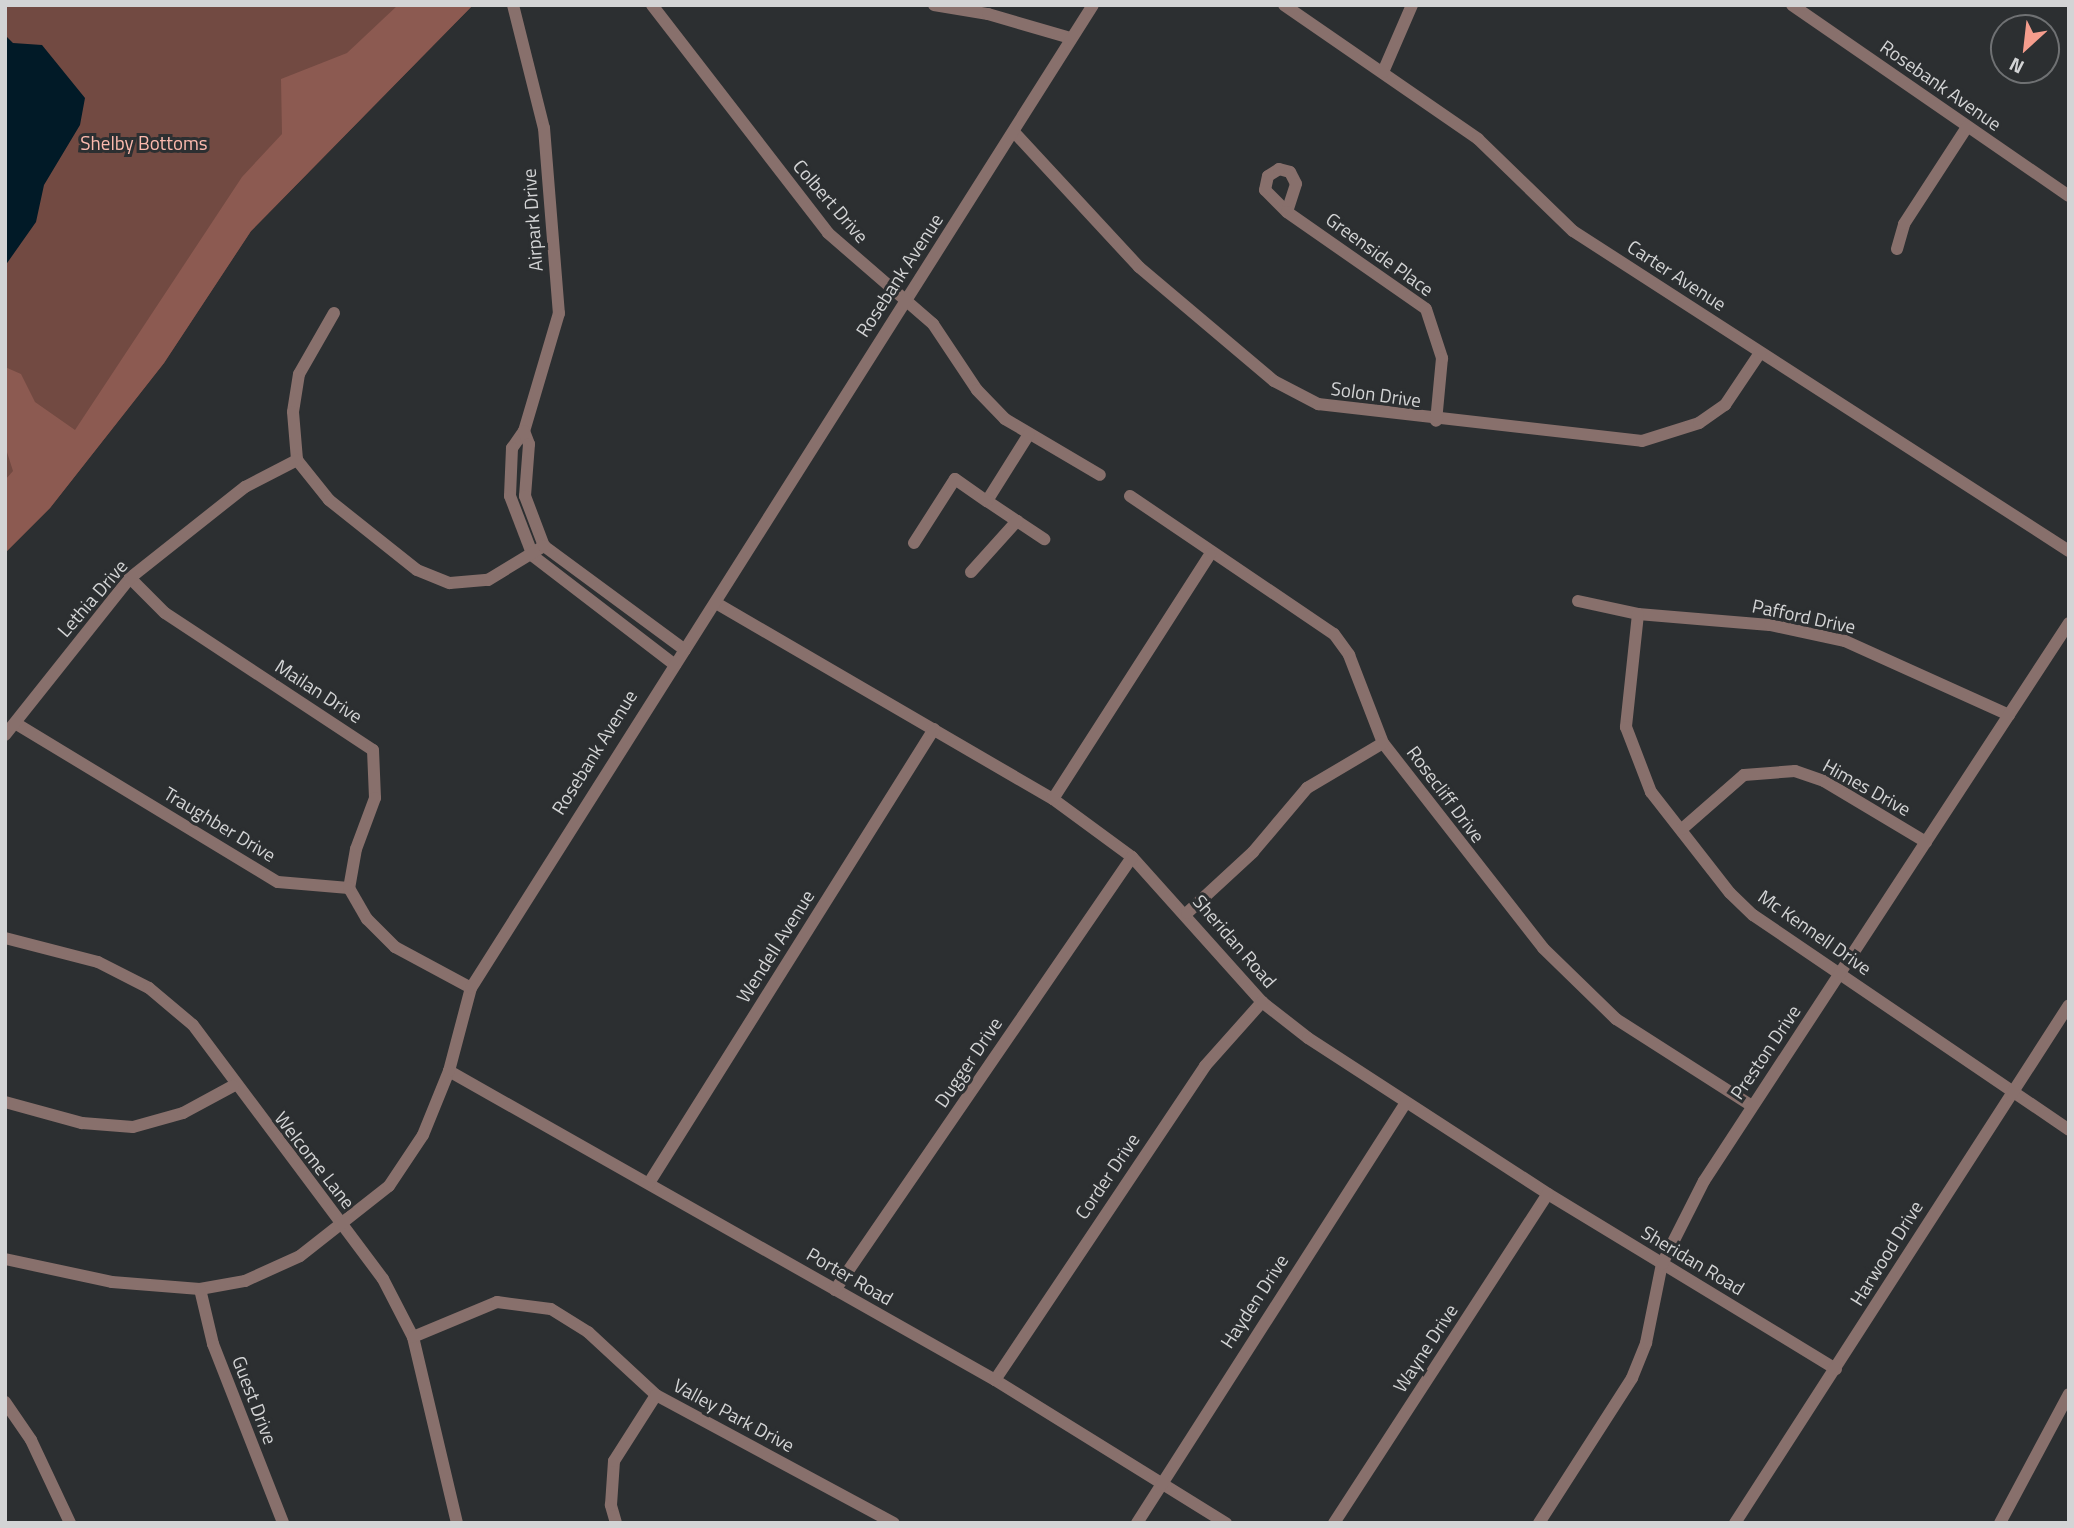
<!DOCTYPE html>
<style>
body{margin:0}
#map{position:relative;width:2074px;height:1528px;overflow:hidden;background:#2c2f31;font-family:"Titillium Web",sans-serif}
div>[style]{position:absolute}
.green>*{inset:0;background:#724a42}
.forest>*{inset:0;background:#8c5a51}
.water>*{inset:0;background:#011a27}
.minor>*{height:12px;margin:-6px;padding:0 6px;transform-origin:6px;border-radius:6px;background:#88706c}
span{translate:-50% -50%;white-space:nowrap;text-align:center;line-height:1.15;-webkit-text-stroke:6px #2c2f31;paint-order:stroke}
.street-label{font-size:19px;color:#d3d4d5}
.park-label{font-size:19px;color:#fcbaae}
.frame{position:absolute;inset:0;border:7px solid #d3d4d5;pointer-events:none}
.north{position:absolute;left:1990px;top:14px;width:70px;height:70px;box-sizing:border-box;background:#2c2f31;border:2px solid #6f7173;border-radius:50%;rotate:207deg;font-size:19px;font-weight:700;line-height:28px;text-align:center;color:#d3d4d5}
.north::after{content:'';display:block;margin:auto;width:24px;height:32px;background:#f59d8d;clip-path:polygon(50% 0,100% 100%,50% 72%,0 100%)}
</style>
<div id="map">
<div class="green">
<i style="clip-path:polygon(5px 5px,473px 5px,251px 231px,164px 363px,50px 508px,5px 553px)"></i>
</div>
<div class="forest">
<i style="clip-path:polygon(398px 5px,473px 5px,251px 231px,164px 363px,50px 508px,5px 553px,5px 480px,13px 471px,5px 446px,5px 367px,21px 374px,35px 402px,75px 430px,242px 177px,282px 134px,281px 79px,347px 53px)"></i>
</div>
<div class="water">
<i style="clip-path:polygon(7px 37px,13px 43px,42px 45px,85px 98px,80px 125px,44px 185px,36px 222px,5px 266px)"></i>
</div>
<div class="minor">
<i style="left:513px;top:5px;width:127px;rotate:75.9deg"></i>
<i style="left:544px;top:128px;width:186px;rotate:85.4deg"></i>
<i style="left:559px;top:313px;width:123px;rotate:106.5deg"></i>
<i style="left:524px;top:431px;width:21px;rotate:125deg"></i>
<i style="left:512px;top:448px;width:48px;rotate:92.4deg"></i>
<i style="left:510px;top:496px;width:64px;rotate:69deg"></i>
<i style="left:533px;top:556px;width:179px;rotate:37.5deg"></i>
<i style="left:652px;top:5px;width:288px;rotate:52.3deg"></i>
<i style="left:828px;top:233px;width:139px;rotate:40.9deg"></i>
<i style="left:933px;top:324px;width:79px;rotate:56.3deg"></i>
<i style="left:977px;top:390px;width:40px;rotate:46deg"></i>
<i style="left:1005px;top:419px;width:110px;rotate:30.5deg"></i>
<i style="left:934px;top:5px;width:55px;rotate:9.5deg"></i>
<i style="left:988px;top:14px;width:85px;rotate:16.3deg"></i>
<i style="left:1284px;top:5px;width:236px;rotate:34.6deg"></i>
<i style="left:1478px;top:139px;width:132px;rotate:44.1deg"></i>
<i style="left:1573px;top:231px;width:590px;rotate:32.83deg"></i>
<i style="left:1792px;top:5px;width:336px;rotate:34.6deg"></i>
<i style="left:1383px;top:72px;width:73px;rotate:-66.6deg"></i>
<i style="left:1014px;top:132px;width:184px;rotate:47.2deg"></i>
<i style="left:1139px;top:267px;width:177px;rotate:40.2deg"></i>
<i style="left:1274px;top:381px;width:50px;rotate:27.6deg"></i>
<i style="left:1318px;top:404px;width:326px;rotate:6.5deg"></i>
<i style="left:1642px;top:441px;width:60px;rotate:-17.5deg"></i>
<i style="left:1699px;top:423px;width:32px;rotate:-35deg"></i>
<i style="left:1725px;top:405px;width:63px;rotate:-56.1deg"></i>
<i style="left:1287px;top:212px;width:31px;rotate:-135deg"></i>
<i style="left:1265px;top:190px;width:14px;rotate:-78deg"></i>
<i style="left:1268px;top:176px;width:13px;rotate:-32deg"></i>
<i style="left:1279px;top:169px;width:11px;rotate:15deg"></i>
<i style="left:1290px;top:172px;width:13px;rotate:63deg"></i>
<i style="left:1296px;top:184px;width:29px;rotate:108deg"></i>
<i style="left:1287px;top:212px;width:169px;rotate:34.9deg"></i>
<i style="left:1426px;top:309px;width:52px;rotate:71.9deg"></i>
<i style="left:1442px;top:358px;width:63px;rotate:95.4deg"></i>
<i style="left:1897px;top:249px;width:26px;rotate:-74deg"></i>
<i style="left:1904px;top:224px;width:116px;rotate:-57deg"></i>
<i style="left:334px;top:313px;width:70px;rotate:119.8deg"></i>
<i style="left:299px;top:374px;width:38px;rotate:99deg"></i>
<i style="left:293px;top:412px;width:48px;rotate:85.2deg"></i>
<i style="left:297px;top:460px;width:51px;rotate:51.3deg"></i>
<i style="left:329px;top:500px;width:112px;rotate:38.5deg"></i>
<i style="left:417px;top:570px;width:35px;rotate:22deg"></i>
<i style="left:450px;top:583px;width:38px;rotate:-5deg"></i>
<i style="left:488px;top:580px;width:66px;rotate:-31.3deg"></i>
<i style="left:524px;top:431px;width:14px;rotate:69deg"></i>
<i style="left:529px;top:444px;width:52px;rotate:94.4deg"></i>
<i style="left:525px;top:496px;width:53px;rotate:69.2deg"></i>
<i style="left:544px;top:546px;width:175px;rotate:36.4deg"></i>
<i style="left:1029px;top:434px;width:79px;rotate:122.1deg"></i>
<i style="left:987px;top:501px;width:69px;rotate:33.7deg"></i>
<i style="left:1130px;top:496px;width:246px;rotate:34.1deg"></i>
<i style="left:1334px;top:634px;width:26px;rotate:54deg"></i>
<i style="left:1349px;top:655px;width:94px;rotate:68.9deg"></i>
<i style="left:1383px;top:743px;width:260px;rotate:52deg"></i>
<i style="left:1543px;top:948px;width:102px;rotate:44.2deg"></i>
<i style="left:1616px;top:1019px;width:161px;rotate:32.6deg"></i>
<i style="left:914px;top:543px;width:76px;rotate:-57.4deg"></i>
<i style="left:955px;top:479px;width:39px;rotate:35deg"></i>
<i style="left:971px;top:572px;width:69px;rotate:-48deg"></i>
<i style="left:130px;top:578px;width:49px;rotate:45deg"></i>
<i style="left:165px;top:613px;width:249px;rotate:33.4deg"></i>
<i style="left:373px;top:750px;width:48px;rotate:87.6deg"></i>
<i style="left:375px;top:798px;width:54px;rotate:110.4deg"></i>
<i style="left:356px;top:849px;width:40px;rotate:100deg"></i>
<i style="left:1578px;top:601px;width:61px;rotate:12.2deg"></i>
<i style="left:1638px;top:614px;width:132px;rotate:4.8deg"></i>
<i style="left:1770px;top:625px;width:77px;rotate:12deg"></i>
<i style="left:1845px;top:641px;width:180px;rotate:24.3deg"></i>
<i style="left:716px;top:603px;width:390px;rotate:30.2deg"></i>
<i style="left:1053px;top:799px;width:98px;rotate:36.3deg"></i>
<i style="left:1132px;top:857px;width:195px;rotate:48.1deg"></i>
<i style="left:1262px;top:1002px;width:58px;rotate:38deg"></i>
<i style="left:1308px;top:1038px;width:286px;rotate:33deg"></i>
<i style="left:1548px;top:1194px;width:337px;rotate:31.3deg"></i>
<i style="left:1638px;top:614px;width:114px;rotate:96.1deg"></i>
<i style="left:1626px;top:727px;width:70px;rotate:69deg"></i>
<i style="left:1651px;top:792px;width:128px;rotate:52deg"></i>
<i style="left:1730px;top:893px;width:32px;rotate:44deg"></i>
<i style="left:1753px;top:915px;width:382px;rotate:34.2deg"></i>
<i style="left:15px;top:723px;width:307px;rotate:31.2deg"></i>
<i style="left:278px;top:882px;width:71px;rotate:4.8deg"></i>
<i style="left:349px;top:888px;width:36px;rotate:60deg"></i>
<i style="left:367px;top:919px;width:40px;rotate:45deg"></i>
<i style="left:395px;top:947px;width:86px;rotate:28.3deg"></i>
<i style="left:5px;top:735px;width:201px;rotate:-51.5deg"></i>
<i style="left:130px;top:578px;width:147px;rotate:-38.4deg"></i>
<i style="left:245px;top:487px;width:59px;rotate:-27.4deg"></i>
<i style="left:1053px;top:799px;width:291px;rotate:-57.3deg"></i>
<i style="left:1682px;top:829px;width:82px;rotate:-41.1deg"></i>
<i style="left:1744px;top:775px;width:51px;rotate:-4.5deg"></i>
<i style="left:1795px;top:771px;width:31px;rotate:19deg"></i>
<i style="left:1824px;top:781px;width:119px;rotate:30.9deg"></i>
<i style="left:1187px;top:913px;width:90px;rotate:-42.7deg"></i>
<i style="left:1253px;top:852px;width:84px;rotate:-49.8deg"></i>
<i style="left:1307px;top:788px;width:88px;rotate:-30.6deg"></i>
<i style="left:5px;top:938px;width:96px;rotate:14.5deg"></i>
<i style="left:98px;top:962px;width:57px;rotate:27deg"></i>
<i style="left:149px;top:988px;width:57px;rotate:40.1deg"></i>
<i style="left:193px;top:1025px;width:317px;rotate:53.2deg"></i>
<i style="left:383px;top:1279px;width:65px;rotate:62.7deg"></i>
<i style="left:413px;top:1337px;width:191px;rotate:76.7deg"></i>
<i style="left:449px;top:1071px;width:627px;rotate:29.51deg"></i>
<i style="left:995px;top:1380px;width:272px;rotate:31.8deg"></i>
<i style="left:5px;top:1102px;width:80px;rotate:15.3deg"></i>
<i style="left:82px;top:1123px;width:51px;rotate:4.5deg"></i>
<i style="left:133px;top:1127px;width:52px;rotate:-15.6deg"></i>
<i style="left:183px;top:1113px;width:57px;rotate:-28.4deg"></i>
<i style="left:649px;top:1183px;width:536px;rotate:-57.88deg"></i>
<i style="left:5px;top:1259px;width:109px;rotate:12.1deg"></i>
<i style="left:112px;top:1282px;width:88px;rotate:4.5deg"></i>
<i style="left:200px;top:1289px;width:46px;rotate:-10.1deg"></i>
<i style="left:245px;top:1281px;width:60px;rotate:-24.4deg"></i>
<i style="left:300px;top:1256px;width:113px;rotate:-38.2deg"></i>
<i style="left:389px;top:1186px;width:61px;rotate:-56.3deg"></i>
<i style="left:423px;top:1135px;width:69px;rotate:-67.9deg"></i>
<i style="left:449px;top:1071px;width:86px;rotate:-75.2deg"></i>
<i style="left:471px;top:988px;width:1163px;rotate:-57.68deg"></i>
<i style="left:200px;top:1289px;width:57px;rotate:76.7deg"></i>
<i style="left:213px;top:1344px;width:192px;rotate:68.6deg"></i>
<i style="left:835px;top:1290px;width:525px;rotate:-55.55deg"></i>
<i style="left:413px;top:1337px;width:91px;rotate:-22.6deg"></i>
<i style="left:497px;top:1302px;width:54px;rotate:7.4deg"></i>
<i style="left:551px;top:1309px;width:44px;rotate:31.9deg"></i>
<i style="left:588px;top:1332px;width:93px;rotate:42.8deg"></i>
<i style="left:656px;top:1395px;width:270px;rotate:28.3deg"></i>
<i style="left:995px;top:1380px;width:378px;rotate:-56.2deg"></i>
<i style="left:1205px;top:1066px;width:86px;rotate:-48.3deg"></i>
<i style="left:5px;top:1402px;width:46px;rotate:55.6deg"></i>
<i style="left:31px;top:1440px;width:92px;rotate:64.8deg"></i>
<i style="left:616px;top:1523px;width:19px;rotate:-106deg"></i>
<i style="left:611px;top:1505px;width:44px;rotate:-86.1deg"></i>
<i style="left:614px;top:1461px;width:78px;rotate:-57.5deg"></i>
<i style="left:1137px;top:1523px;width:499px;rotate:-57.4deg"></i>
<i style="left:1334px;top:1523px;width:392px;rotate:-57deg"></i>
<i style="left:1539px;top:1523px;width:172px;rotate:-57.3deg"></i>
<i style="left:1632px;top:1378px;width:38px;rotate:-68deg"></i>
<i style="left:1646px;top:1343px;width:81px;rotate:-78.6deg"></i>
<i style="left:1662px;top:1264px;width:93px;rotate:-63.2deg"></i>
<i style="left:1704px;top:1181px;width:667px;rotate:-56.81deg"></i>
<i style="left:1735px;top:1523px;width:616px;rotate:-57.19deg"></i>
<i style="left:2000px;top:1523px;width:146px;rotate:-61.9deg"></i>
</div>
<div class="street-label">
<span style="left:1941px;top:85px;rotate:35deg">Rosebank Avenue</span>
<span style="left:831px;top:201px;rotate:49deg">Colbert Drive</span>
<span style="left:532px;top:220px;rotate:-94deg">Airpark Drive</span>
<span style="left:1380px;top:254px;rotate:36deg">Greenside Place</span>
<span style="left:899px;top:275px;rotate:-57deg">Rosebank Avenue</span>
<span style="left:1677px;top:275px;rotate:33deg">Carter Avenue</span>
<span style="left:1376px;top:394px;rotate:8deg">Solon Drive</span>
<span style="left:92px;top:598px;rotate:-49deg">Lethia Drive</span>
<span style="left:1804px;top:616px;rotate:12deg">Pafford Drive</span>
<span style="left:319px;top:691px;rotate:33deg">Mailan Drive</span>
<span style="left:594px;top:752px;rotate:-58deg">Rosebank Avenue</span>
<span style="left:1867px;top:787px;rotate:29deg">Himes Drive</span>
<span style="left:1446px;top:794px;rotate:53deg">Rosecliff Drive</span>
<span style="left:220px;top:824px;rotate:31deg">Traughber Drive</span>
<span style="left:1815px;top:932px;rotate:35deg">Mc Kennell Drive</span>
<span style="left:1235px;top:941px;rotate:49deg">Sheridan Road</span>
<span style="left:775px;top:946px;rotate:-58deg">Wendell Avenue</span>
<span style="left:1765px;top:1052px;rotate:-56deg">Preston Drive</span>
<span style="left:968px;top:1062px;rotate:-56deg">Dugger Drive</span>
<span style="left:315px;top:1160px;rotate:52deg">Welcome Lane</span>
<span style="left:1107px;top:1176px;rotate:-56deg">Corder Drive</span>
<span style="left:1886px;top:1253px;rotate:-58deg">Harwood Drive</span>
<span style="left:1693px;top:1260px;rotate:31deg">Sheridan Road</span>
<span style="left:850px;top:1276px;rotate:30deg">Porter Road</span>
<span style="left:1254px;top:1301px;rotate:-57deg">Hayden Drive</span>
<span style="left:1425px;top:1348px;rotate:-57deg">Wayne Drive</span>
<span style="left:255px;top:1400px;rotate:69deg">Guest Drive</span>
<span style="left:734px;top:1415px;rotate:28deg">Valley Park Drive</span>
</div>
<div class="park-label">
<span style="left:144px;top:143px">Shelby Bottoms</span>
</div>
<div class="frame"></div>
<div class="north">N</div>
</div>
